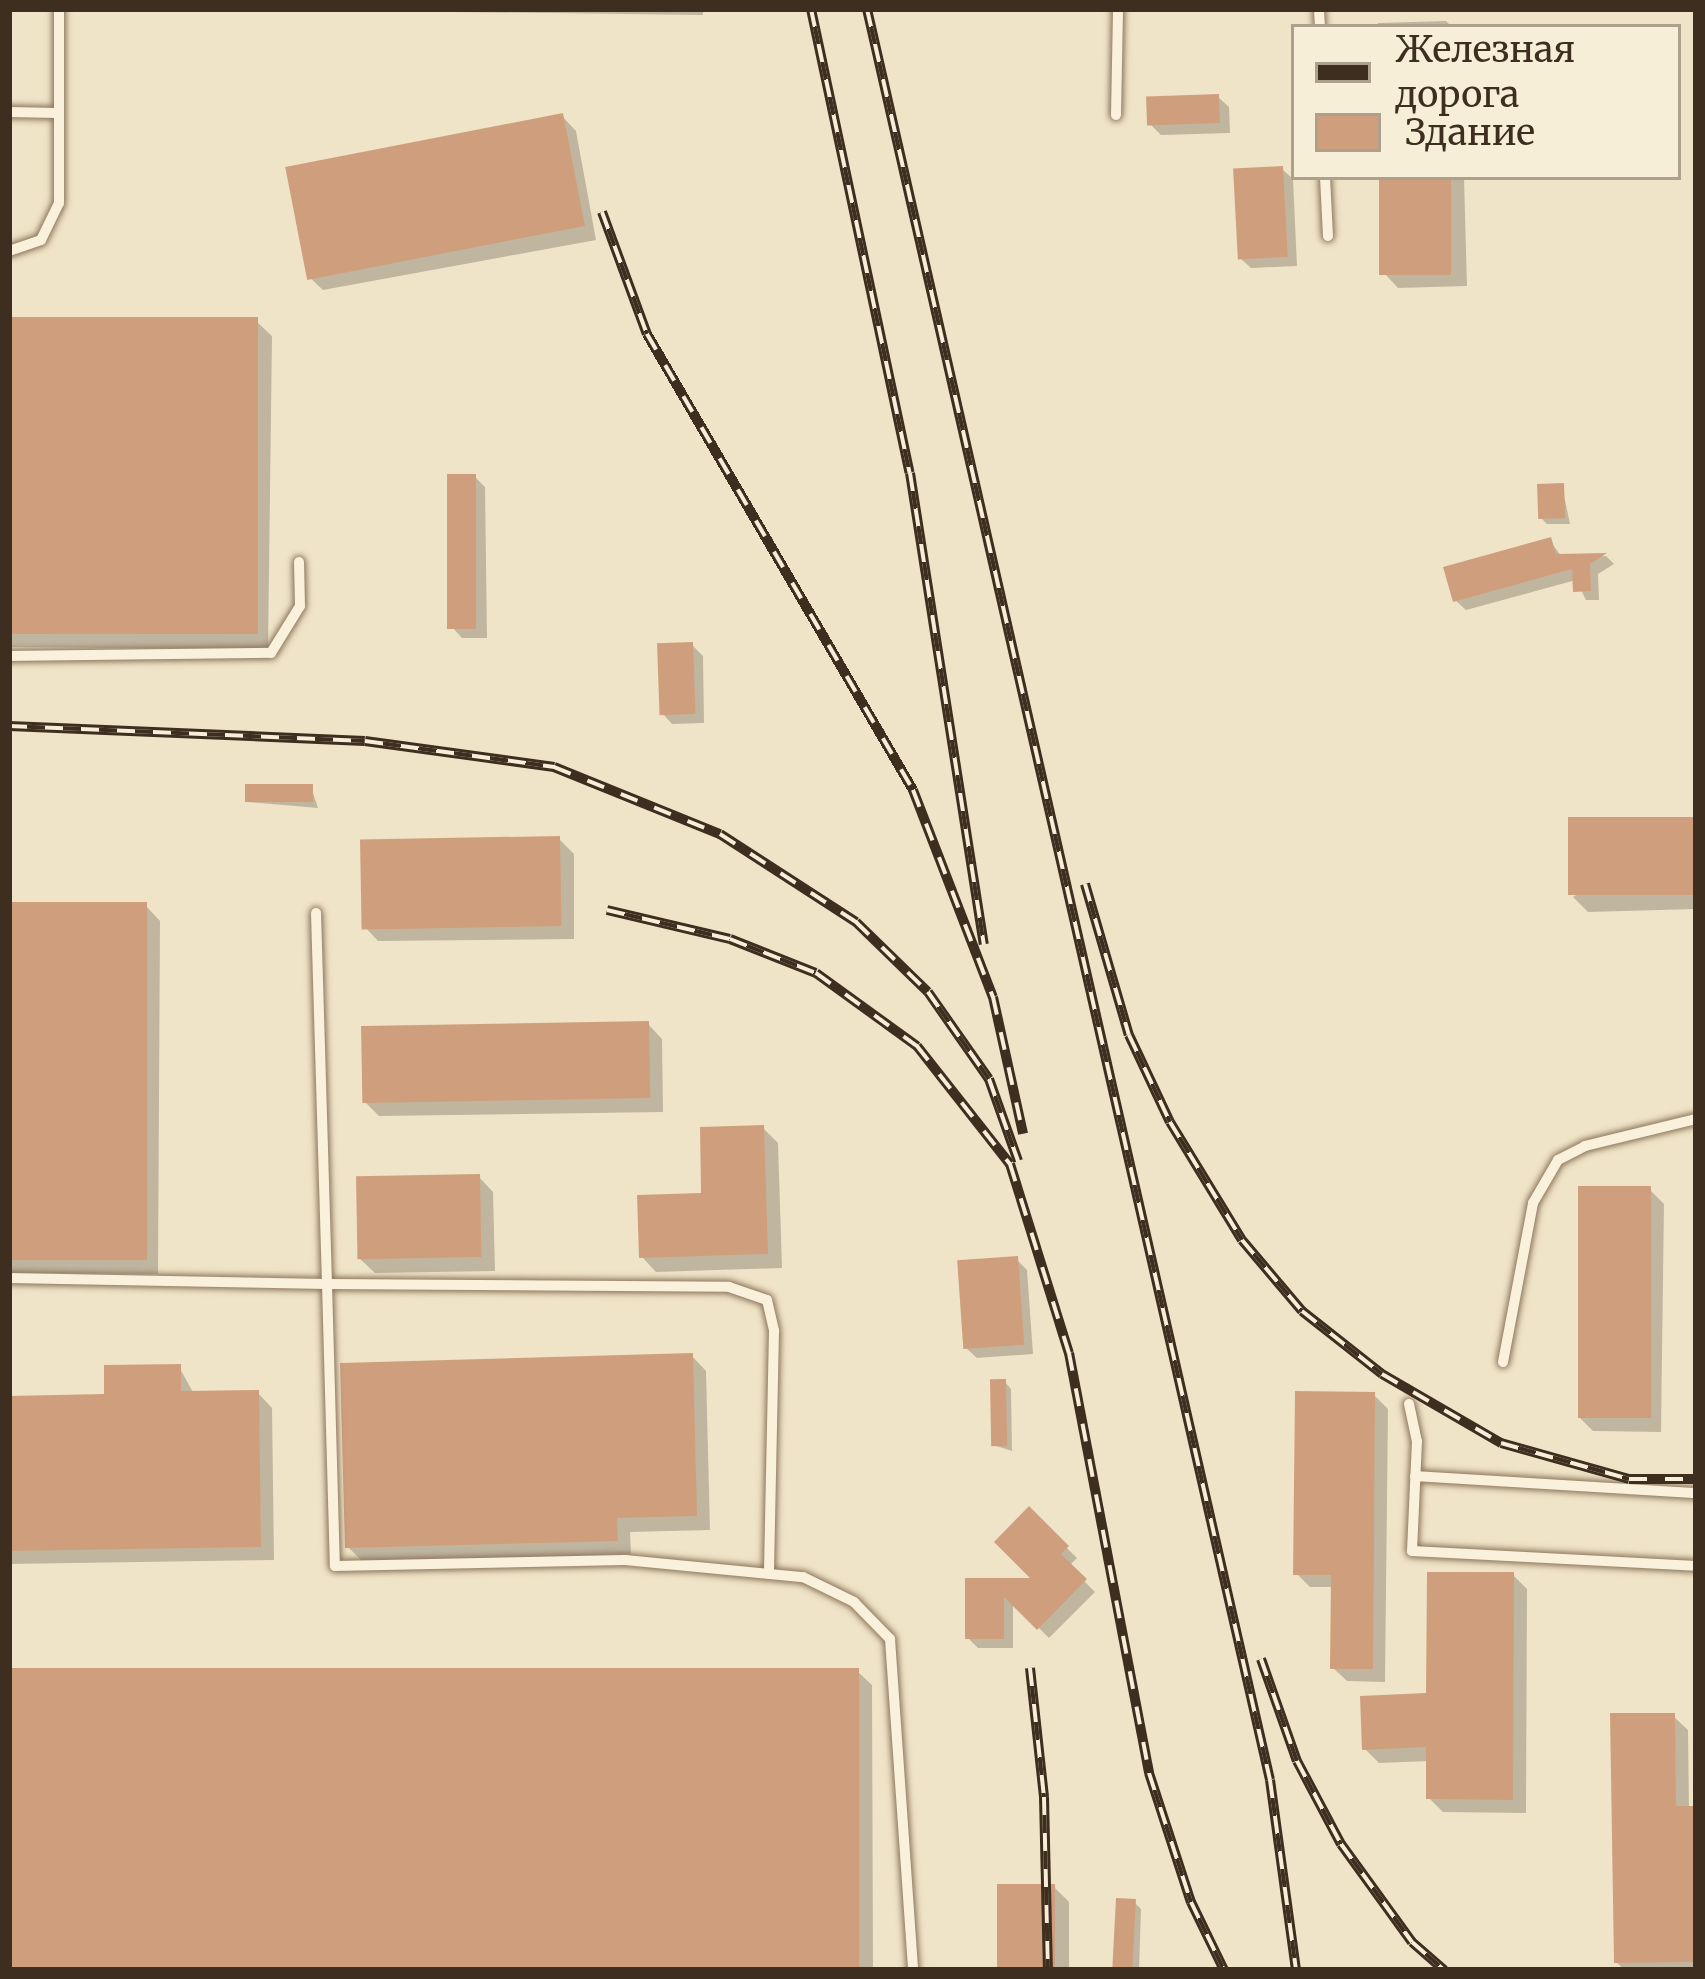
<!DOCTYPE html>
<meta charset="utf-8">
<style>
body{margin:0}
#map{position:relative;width:1705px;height:1979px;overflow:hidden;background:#f0e4c8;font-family:Merriweather,serif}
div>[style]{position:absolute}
.shadow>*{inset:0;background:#0003}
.building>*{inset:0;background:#cf9f7d;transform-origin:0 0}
.roads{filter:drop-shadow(0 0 3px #8d765c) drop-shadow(0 0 3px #8d765c)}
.service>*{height:10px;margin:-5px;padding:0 5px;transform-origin:5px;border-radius:5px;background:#faf1dc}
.rail>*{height:10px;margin-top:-5px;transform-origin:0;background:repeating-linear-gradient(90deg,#f7eed8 0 18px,#3d2e20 0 36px);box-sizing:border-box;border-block:3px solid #3d2e20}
span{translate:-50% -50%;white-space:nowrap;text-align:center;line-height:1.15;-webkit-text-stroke:9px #f7eed8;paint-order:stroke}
.frame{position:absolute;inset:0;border:12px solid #3d2e20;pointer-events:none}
.legend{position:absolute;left:1291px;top:24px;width:390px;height:156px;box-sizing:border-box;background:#f7eed8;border:3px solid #ada18e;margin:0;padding:15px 21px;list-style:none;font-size:36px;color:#3d2e20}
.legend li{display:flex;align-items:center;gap:24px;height:60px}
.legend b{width:60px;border:3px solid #ada18e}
</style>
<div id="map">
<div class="shadow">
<i style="clip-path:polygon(215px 9px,703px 9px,703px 15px)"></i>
<i style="clip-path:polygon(1446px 21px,1452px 27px,1378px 27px,1378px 23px)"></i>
<i style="clip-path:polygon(1218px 97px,1229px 107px,1230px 133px,1161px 135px,1150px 124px)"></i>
<i style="clip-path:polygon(562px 116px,576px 131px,596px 240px,323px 290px,308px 276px)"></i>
<i style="clip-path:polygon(1282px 169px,1293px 179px,1297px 266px,1251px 268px,1240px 258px)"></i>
<i style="clip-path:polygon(1382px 177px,1464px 177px,1467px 286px,1398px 288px,1384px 273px)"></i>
<i style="clip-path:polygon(9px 320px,257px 322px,272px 336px,268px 649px,9px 647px)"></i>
<i style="clip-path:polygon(475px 477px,485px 487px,487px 638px,462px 638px,452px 627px)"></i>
<i style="clip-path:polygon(1562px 486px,1570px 524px,1547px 524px,1541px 518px)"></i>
<i style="clip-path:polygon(1550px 541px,1562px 557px,1606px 556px,1614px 564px,1598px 574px,1599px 600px,1586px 600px,1576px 580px,1466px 610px,1455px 600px)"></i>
<i style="clip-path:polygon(692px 645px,703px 656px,704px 723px,672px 724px,662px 713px)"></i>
<i style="clip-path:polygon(311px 787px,318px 808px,248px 802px)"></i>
<i style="clip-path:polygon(1696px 820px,1696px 909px,1588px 912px,1573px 897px)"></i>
<i style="clip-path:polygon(559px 839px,574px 854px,574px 939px,378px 941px,364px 926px)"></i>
<i style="clip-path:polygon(9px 905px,146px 906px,160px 921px,158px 1274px,9px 1273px)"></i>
<i style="clip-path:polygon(648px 1024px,662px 1039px,663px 1112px,379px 1116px,364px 1101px)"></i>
<i style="clip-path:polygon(763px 1128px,778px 1143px,782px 1268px,656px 1272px,642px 1257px)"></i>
<i style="clip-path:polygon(479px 1177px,493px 1192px,495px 1271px,375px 1273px,360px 1259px)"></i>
<i style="clip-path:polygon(1649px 1189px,1664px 1204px,1661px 1432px,1593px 1431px,1579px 1417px)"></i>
<i style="clip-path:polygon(1016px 1259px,1027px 1270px,1033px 1354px,977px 1358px,966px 1348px)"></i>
<i style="clip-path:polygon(692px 1356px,706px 1371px,710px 1530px,630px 1532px,631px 1554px,363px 1562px,348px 1547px)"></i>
<i style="clip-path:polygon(179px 1367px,194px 1394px,258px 1393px,272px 1408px,274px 1560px,9px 1564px,9px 1399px,107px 1397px)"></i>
<i style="clip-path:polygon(1005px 1382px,1011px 1389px,1012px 1451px,993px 1445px)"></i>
<i style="clip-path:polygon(1374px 1395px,1388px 1409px,1385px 1682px,1347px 1681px,1333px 1668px,1334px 1587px,1310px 1587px,1296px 1573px)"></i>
<i style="clip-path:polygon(1029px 1511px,1077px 1558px,1069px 1566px,1095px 1592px,1049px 1638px,1013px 1602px,1013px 1648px,978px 1648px,968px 1638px,968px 1581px,1038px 1581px)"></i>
<i style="clip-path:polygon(1513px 1575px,1527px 1589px,1526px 1813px,1443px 1812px,1429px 1798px,1429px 1761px,1379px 1763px,1365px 1749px,1429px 1696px)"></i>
<i style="clip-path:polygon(857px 1671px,872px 1685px,873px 1970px,9px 1970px,9px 1675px)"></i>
<i style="clip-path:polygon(1673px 1716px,1688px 1730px,1689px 1809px,1696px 1809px,1696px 1970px,1625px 1970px,1616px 1962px)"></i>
<i style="clip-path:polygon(1054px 1887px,1069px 1902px,1069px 1970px,1000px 1970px)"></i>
<i style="clip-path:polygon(1134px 1902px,1141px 1909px,1139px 1970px,1116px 1970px)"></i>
</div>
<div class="building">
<i style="left:1219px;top:94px;width:29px;height:73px;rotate:88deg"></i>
<i style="left:563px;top:113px;width:115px;height:283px;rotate:79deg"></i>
<i style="left:1283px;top:166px;width:91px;height:50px;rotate:87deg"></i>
<i style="left:1379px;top:177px;width:72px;height:98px"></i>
<i style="left:9px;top:317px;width:249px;height:317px"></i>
<i style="left:447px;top:474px;width:29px;height:155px"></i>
<i style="left:1564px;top:483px;width:35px;height:27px;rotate:88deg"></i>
<i style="clip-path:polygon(1551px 537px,1556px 554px,1607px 553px,1590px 564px,1591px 591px,1573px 592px,1572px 569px,1453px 602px,1443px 567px)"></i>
<i style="left:693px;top:642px;width:72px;height:36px;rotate:88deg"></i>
<i style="left:313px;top:784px;width:18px;height:68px;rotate:90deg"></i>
<i style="left:1696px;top:817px;width:78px;height:128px;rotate:90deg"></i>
<i style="left:560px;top:836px;width:90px;height:200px;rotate:89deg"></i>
<i style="left:9px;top:902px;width:138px;height:358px"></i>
<i style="left:649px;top:1021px;width:77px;height:288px;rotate:89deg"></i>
<i style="clip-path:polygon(764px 1125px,768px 1254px,639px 1258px,637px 1195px,701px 1193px,700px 1127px)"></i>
<i style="left:480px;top:1174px;width:83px;height:124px;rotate:89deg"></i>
<i style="left:1578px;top:1186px;width:73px;height:232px"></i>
<i style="left:1018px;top:1256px;width:89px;height:61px;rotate:86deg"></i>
<i style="clip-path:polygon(693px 1353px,697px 1516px,617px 1518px,618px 1541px,345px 1548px,340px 1363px)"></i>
<i style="clip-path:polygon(181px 1364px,181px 1391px,259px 1390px,261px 1547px,9px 1551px,9px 1396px,104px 1394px,104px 1365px)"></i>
<i style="left:1006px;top:1379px;width:67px;height:16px;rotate:89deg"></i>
<i style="clip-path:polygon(1295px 1391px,1375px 1392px,1373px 1669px,1330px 1669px,1331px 1575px,1293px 1575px)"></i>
<i style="clip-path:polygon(1029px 1506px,1069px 1546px,1061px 1554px,1087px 1579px,1037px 1630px,1004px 1597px,1004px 1639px,965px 1639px,965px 1578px,1030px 1578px,994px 1542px)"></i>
<i style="clip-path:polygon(1427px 1572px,1514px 1572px,1513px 1800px,1426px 1799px,1426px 1747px,1362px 1750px,1360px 1696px,1426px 1693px)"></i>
<i style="left:859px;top:1668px;width:302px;height:850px;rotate:90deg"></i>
<i style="clip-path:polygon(1610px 1713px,1675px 1713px,1676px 1806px,1696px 1806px,1696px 1962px,1614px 1963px)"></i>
<i style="left:997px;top:1884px;width:58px;height:86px"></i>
<i style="left:1116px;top:1898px;width:20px;height:72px;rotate:3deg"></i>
</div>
<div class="roads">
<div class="service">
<i style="left:1319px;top:9px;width:18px;rotate:87deg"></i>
<i style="left:9px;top:112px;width:48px;rotate:1.2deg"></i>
<i style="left:1116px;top:115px;width:106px;rotate:-88.9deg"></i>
<i style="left:1325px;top:177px;width:59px;rotate:87.1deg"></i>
<i style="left:9px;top:251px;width:34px;rotate:-19deg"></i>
<i style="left:41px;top:240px;width:41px;rotate:-64.1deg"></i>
<i style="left:59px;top:203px;width:194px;rotate:-90deg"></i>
<i style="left:9px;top:656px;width:262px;rotate:-0.7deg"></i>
<i style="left:271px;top:653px;width:55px;rotate:-58.3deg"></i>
<i style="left:300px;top:606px;width:44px;rotate:-91.3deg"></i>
<i style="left:316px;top:913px;width:371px;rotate:88.3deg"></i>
<i style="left:327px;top:1284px;width:402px;rotate:0.4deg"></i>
<i style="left:729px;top:1287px;width:40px;rotate:18.9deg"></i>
<i style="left:767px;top:1300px;width:32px;rotate:77deg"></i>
<i style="left:774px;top:1331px;width:243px;rotate:91.2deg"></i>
<i style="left:9px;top:1278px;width:318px;rotate:1.1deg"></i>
<i style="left:327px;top:1284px;width:282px;rotate:88.4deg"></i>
<i style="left:335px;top:1566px;width:290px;rotate:-1.2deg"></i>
<i style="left:625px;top:1560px;width:179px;rotate:5.5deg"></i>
<i style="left:803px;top:1577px;width:57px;rotate:26.1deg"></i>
<i style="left:854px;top:1602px;width:52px;rotate:45.8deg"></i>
<i style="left:890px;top:1639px;width:332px;rotate:86deg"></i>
<i style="left:1503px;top:1362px;width:162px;rotate:-79.3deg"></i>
<i style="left:1533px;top:1203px;width:50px;rotate:-59.8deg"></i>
<i style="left:1558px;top:1160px;width:30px;rotate:-27deg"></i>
<i style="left:1585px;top:1146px;width:114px;rotate:-13.7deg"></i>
<i style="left:1409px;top:1404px;width:38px;rotate:78deg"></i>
<i style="left:1417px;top:1441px;width:110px;rotate:92.6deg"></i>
<i style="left:1412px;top:1551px;width:284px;rotate:3deg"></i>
<i style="left:1415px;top:1476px;width:282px;rotate:3.5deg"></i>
</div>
</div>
<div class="rail">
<i style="left:811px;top:9px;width:474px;rotate:78deg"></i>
<i style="left:910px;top:473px;width:477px;rotate:81.1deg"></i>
<i style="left:867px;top:9px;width:1816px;rotate:77.18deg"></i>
<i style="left:1270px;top:1780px;width:192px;rotate:82.2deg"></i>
<i style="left:602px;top:212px;width:130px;rotate:69.8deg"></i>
<i style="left:647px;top:334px;width:528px;rotate:59.74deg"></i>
<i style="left:913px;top:790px;width:222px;rotate:68.9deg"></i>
<i style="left:993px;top:997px;width:140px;rotate:77.6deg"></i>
<i style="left:9px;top:726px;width:356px;rotate:2.4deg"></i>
<i style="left:365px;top:741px;width:191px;rotate:7.8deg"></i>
<i style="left:554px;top:767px;width:179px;rotate:22deg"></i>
<i style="left:720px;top:834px;width:162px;rotate:32.9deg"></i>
<i style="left:856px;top:922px;width:100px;rotate:44.2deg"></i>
<i style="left:928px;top:992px;width:106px;rotate:55deg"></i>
<i style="left:989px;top:1079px;width:87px;rotate:70.5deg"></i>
<i style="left:1085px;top:884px;width:157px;rotate:73.8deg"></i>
<i style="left:1129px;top:1035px;width:96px;rotate:64.8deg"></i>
<i style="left:1170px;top:1122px;width:138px;rotate:58.6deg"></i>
<i style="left:1242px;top:1240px;width:93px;rotate:49.8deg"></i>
<i style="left:1302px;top:1311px;width:102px;rotate:38.2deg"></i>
<i style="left:1382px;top:1374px;width:138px;rotate:30.1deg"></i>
<i style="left:1501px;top:1443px;width:133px;rotate:15.7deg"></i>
<i style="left:1629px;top:1479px;width:67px"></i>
<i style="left:607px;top:910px;width:126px;rotate:13.3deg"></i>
<i style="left:730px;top:939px;width:92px;rotate:21.6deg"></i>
<i style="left:816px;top:973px;width:125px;rotate:35.9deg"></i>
<i style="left:917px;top:1046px;width:150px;rotate:51.8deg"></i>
<i style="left:1010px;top:1164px;width:198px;rotate:72.7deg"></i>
<i style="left:1069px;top:1353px;width:428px;rotate:79.2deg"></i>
<i style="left:1149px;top:1773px;width:136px;rotate:72deg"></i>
<i style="left:1191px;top:1902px;width:76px;rotate:64.1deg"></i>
<i style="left:1261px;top:1659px;width:108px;rotate:70.6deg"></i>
<i style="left:1297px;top:1761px;width:94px;rotate:62.1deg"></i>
<i style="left:1341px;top:1844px;width:121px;rotate:54.1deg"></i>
<i style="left:1412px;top:1942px;width:43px;rotate:41.2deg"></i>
<i style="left:1030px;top:1668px;width:130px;rotate:83.8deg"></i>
<i style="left:1044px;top:1797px;width:173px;rotate:88.7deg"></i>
</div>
<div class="frame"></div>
<ul class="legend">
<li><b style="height:15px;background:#3d2e20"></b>Железная дорога</li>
<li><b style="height:33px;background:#cf9f7d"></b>Здание</li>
</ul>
</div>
